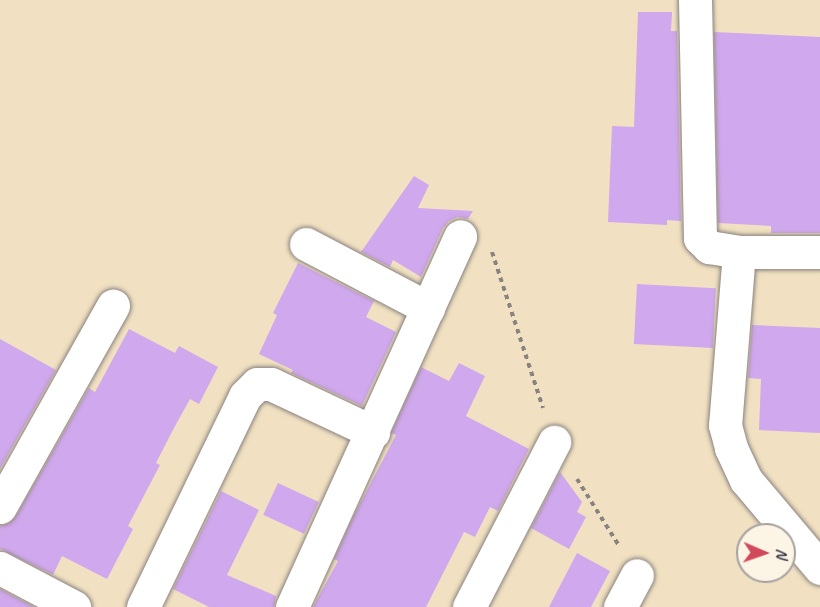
<!DOCTYPE html>
<style>
body{margin:0}
#map{position:relative;width:820px;height:607px;overflow:hidden;background:#f1e1c2;font-family:Caveat,sans-serif}
div>[style]{position:absolute}
.building>*{inset:0;background:#d0a8ed;transform-origin:0 0}
.path>*{height:4px;margin-top:-2px;transform-origin:0;background:repeating-linear-gradient(90deg,#8a827e 0 4.5px,transparent 0 9px)}
.roads{filter:drop-shadow(0 0 2px #8a827e) drop-shadow(0 0 2px #8a827e)}
.minor>*{height:33px;margin:-16.5px;padding:0 16.5px;transform-origin:16.5px;border-radius:16.5px;background:#fff}
span{translate:-50% -50%;white-space:nowrap;text-align:center;line-height:1.15;-webkit-text-stroke:4.5px #fcf5e5;paint-order:stroke}
.north{position:absolute;left:736px;top:523px;width:60px;height:60px;box-sizing:border-box;background:#fcf5e5;border:2px solid #a5a1a1;border-radius:50%;rotate:92deg;font-size:16px;font-weight:700;line-height:24px;text-align:center;color:#22223b}
.north::after{content:'';display:block;margin:auto;width:21px;height:27px;background:#d1495b;clip-path:polygon(50% 0,100% 100%,50% 72%,0 100%)}
</style>
<div id="map">
<div class="building">
<i style="clip-path:polygon(638px 12px,672px 12px,671px 31px,677px 31px,681px 221px,667px 220px,667px 225px,608px 222px,612px 126px,634px 127px)"></i>
<i style="clip-path:polygon(714px 32px,820px 37px,820px 233px,771px 233px,771px 226px,718px 223px)"></i>
<i style="clip-path:polygon(414px 176px,429px 185px,418px 208px,473px 211px,468px 219px,458px 217px,449px 221px,443px 228px,421px 277px,393px 260px,390px 267px,361px 252px)"></i>
<i style="clip-path:polygon(298px 263px,374px 301px,366px 317px,396px 332px,362px 406px,291px 373px,293px 370px,259px 354px,277px 315px,273px 313px)"></i>
<i style="left:637px;top:284px;width:79px;height:60px;rotate:3deg"></i>
<i style="clip-path:polygon(752px 325px,820px 328px,820px 433px,759px 430px,761px 379px,748px 378px)"></i>
<i style="clip-path:polygon(129px 329px,175px 353px,179px 346px,218px 367px,199px 404px,190px 399px,174px 428px,156px 463px,160px 465px,128px 526px,133px 529px,107px 579px,62px 556px,53px 575px,0 549px,0 526px,9px 523px,16px 516px,89px 388px,95px 392px)"></i>
<i style="clip-path:polygon(0 339px,56px 370px,0 469px)"></i>
<i style="clip-path:polygon(459px 363px,485px 376px,466px 416px,529px 449px,498px 511px,490px 507px,475px 537px,464px 532px,426px 607px,313px 607px,338px 561px,334px 559px,353px 517px,396px 435px,391px 433px,421px 367px,449px 381px)"></i>
<i style="clip-path:polygon(560px 472px,582px 502px,577px 512px,586px 517px,569px 549px,531px 528px)"></i>
<i style="left:278px;top:483px;width:45px;height:35px;rotate:25deg"></i>
<i style="clip-path:polygon(221px 491px,259px 510px,227px 575px,276px 596px,274px 607px,209px 607px,173px 589px)"></i>
<i style="clip-path:polygon(577px 553px,610px 571px,591px 607px,549px 607px)"></i>
<i style="clip-path:polygon(0 589px,34px 607px,0 607px)"></i>
</div>
<div class="path">
<i style="left:492px;top:252px;width:164px;rotate:71.9deg"></i>
<i style="left:577px;top:479px;width:77px;rotate:57.8deg"></i>
</div>
<div class="roads">
<div class="minor">
<i style="left:695px;top:0;width:238px;rotate:88.8deg"></i>
<i style="left:700px;top:238px;width:13px;rotate:45deg"></i>
<i style="left:709px;top:247px;width:30px;rotate:9deg"></i>
<i style="left:739px;top:252px;width:81px"></i>
<i style="left:306px;top:244px;width:138px;rotate:27.7deg"></i>
<i style="left:739px;top:252px;width:174px;rotate:94.6deg"></i>
<i style="left:725px;top:425px;width:24px;rotate:75deg"></i>
<i style="left:731px;top:448px;width:35px;rotate:65deg"></i>
<i style="left:746px;top:480px;width:115px;rotate:49.9deg"></i>
<i style="left:0;top:507px;width:231px;rotate:-60.7deg"></i>
<i style="left:0;top:568px;width:84px;rotate:27.8deg"></i>
<i style="left:143px;top:607px;width:234px;rotate:-64.2deg"></i>
<i style="left:245px;top:396px;width:17px;rotate:-45deg"></i>
<i style="left:257px;top:384px;width:14px"></i>
<i style="left:271px;top:384px;width:113px;rotate:25.2deg"></i>
<i style="left:292px;top:607px;width:407px;rotate:-65.6deg"></i>
<i style="left:469px;top:607px;width:186px;rotate:-62.7deg"></i>
<i style="left:620px;top:607px;width:36px;rotate:-62deg"></i>
</div>
</div>
<div class="north">N</div>
</div>
